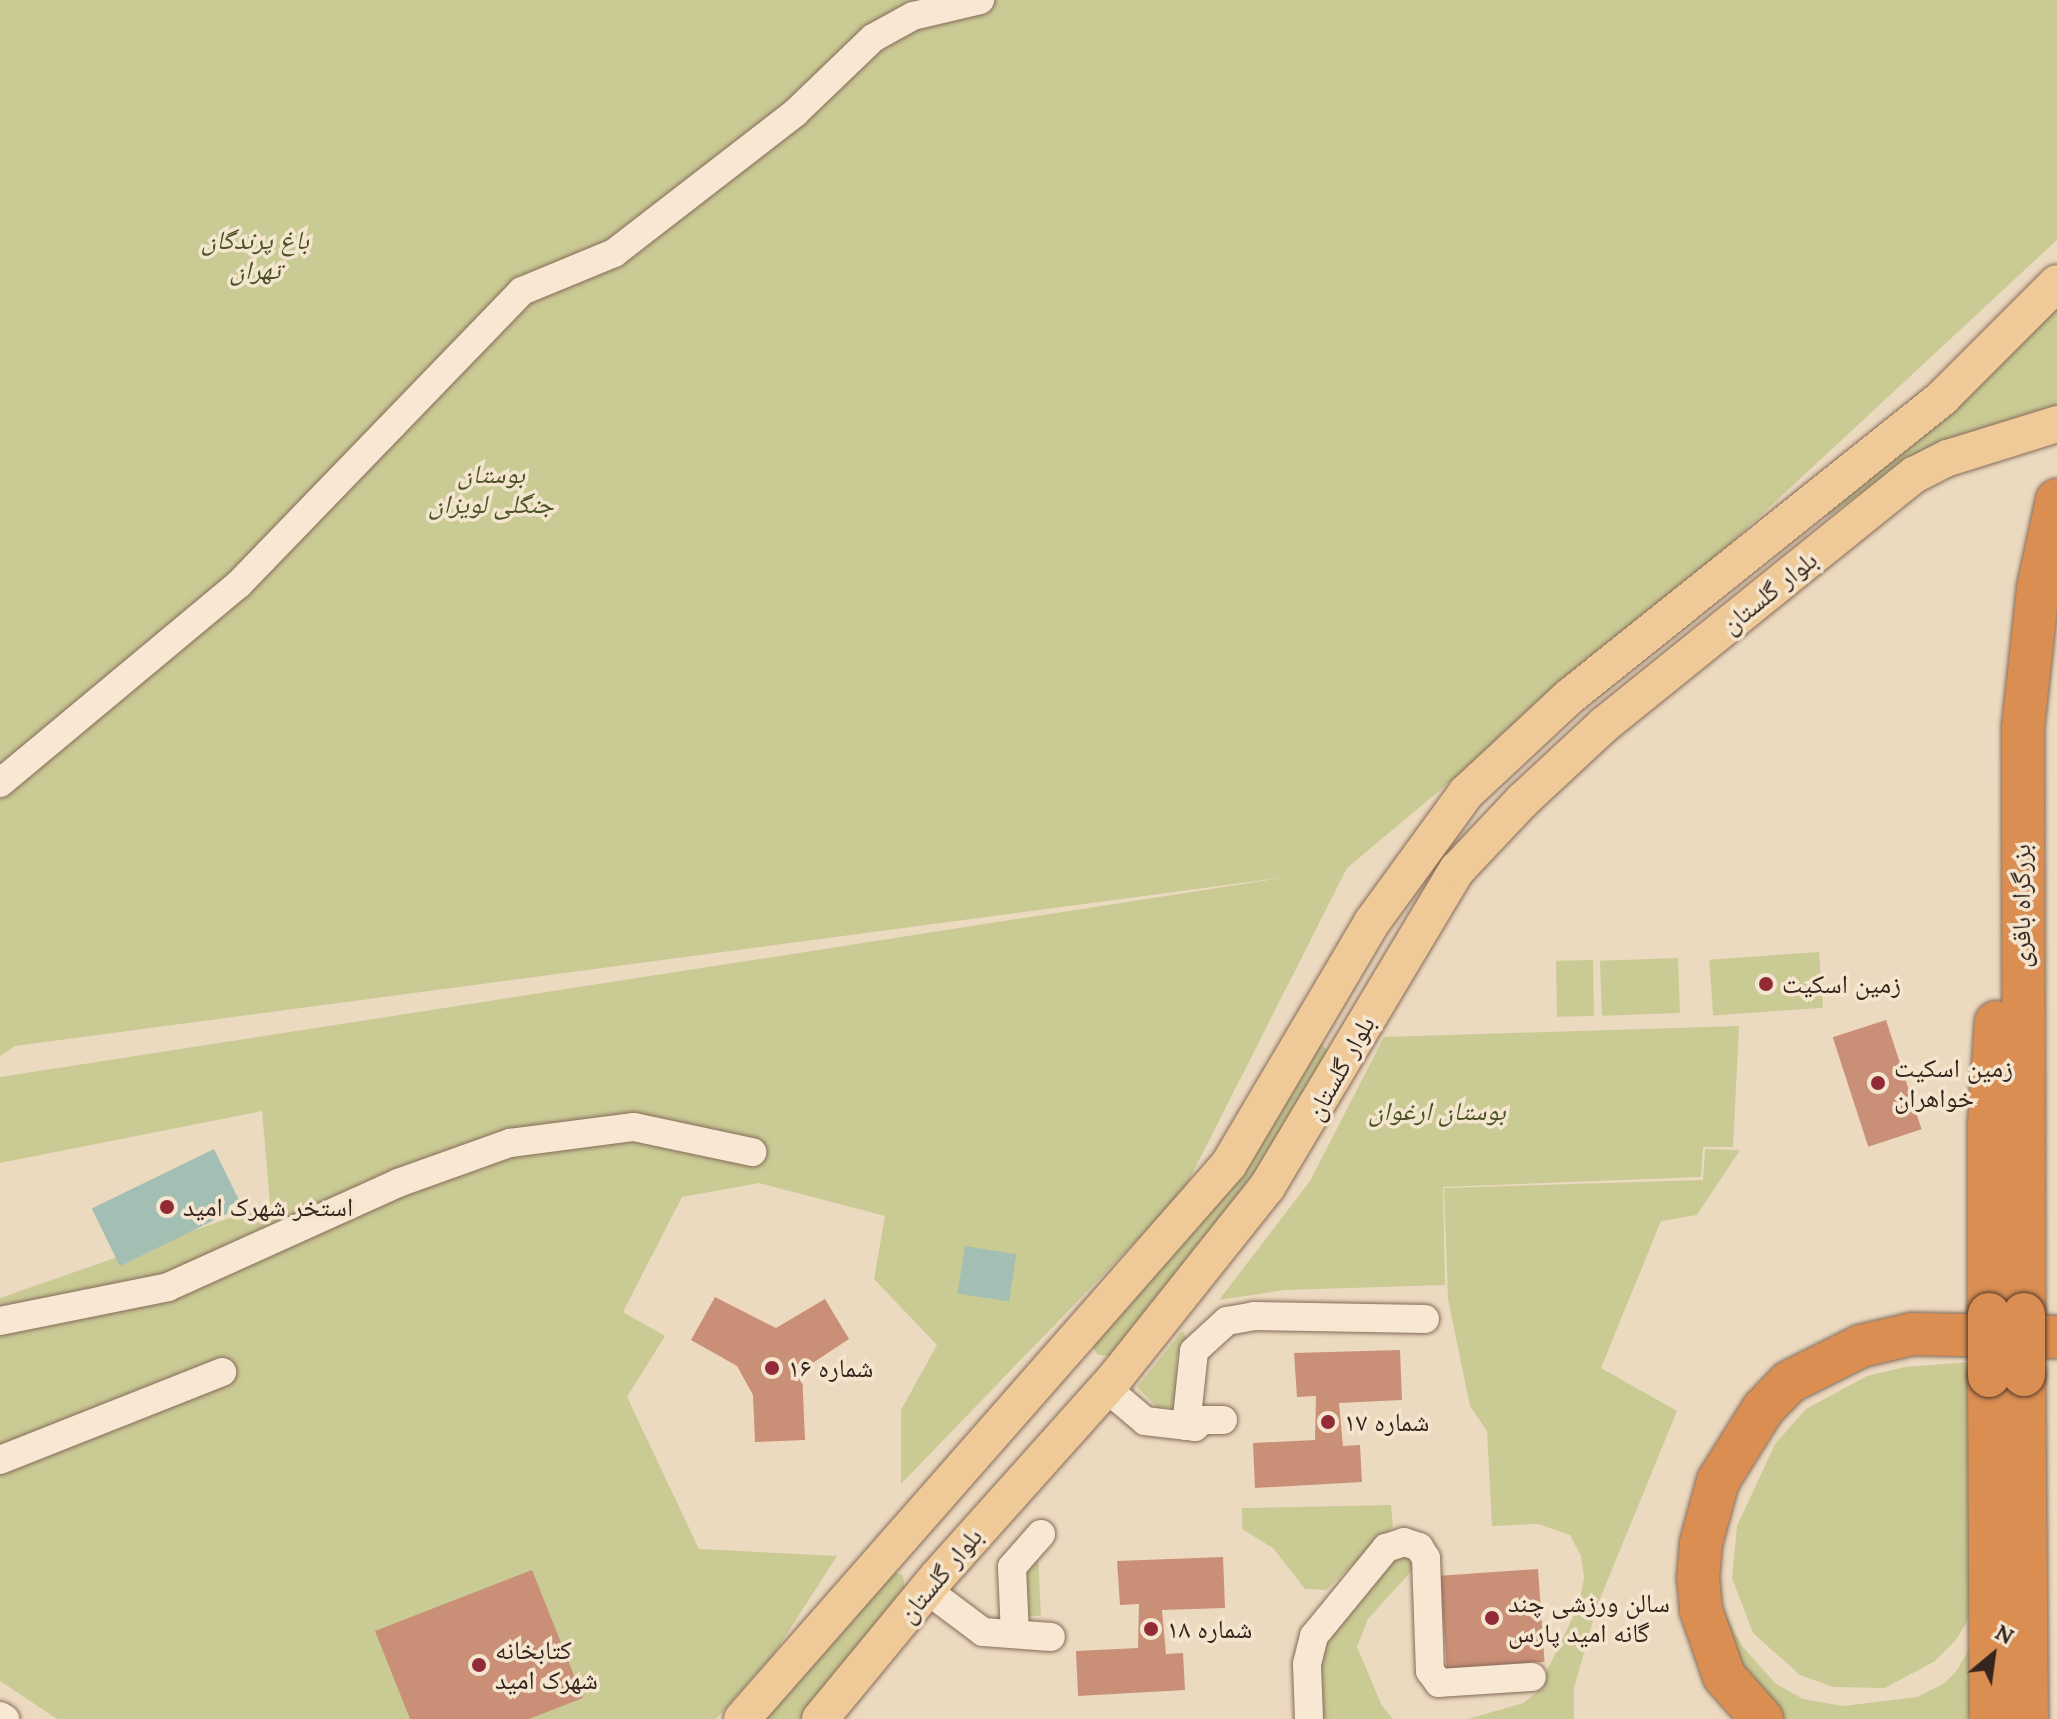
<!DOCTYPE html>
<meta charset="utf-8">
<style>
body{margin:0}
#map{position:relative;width:2057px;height:1719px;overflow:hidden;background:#ecdac0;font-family:Lora,"Noto Naskh Arabic",serif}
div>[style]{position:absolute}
.green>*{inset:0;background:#caca95;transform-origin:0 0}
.water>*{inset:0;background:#a3bfb3;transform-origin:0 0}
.building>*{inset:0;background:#ca8f77;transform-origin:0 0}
.roads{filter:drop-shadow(0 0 2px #856b59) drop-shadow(0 0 2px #856b59)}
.minor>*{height:28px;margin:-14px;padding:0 14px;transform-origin:14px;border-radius:14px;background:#f8e8d3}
.major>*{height:36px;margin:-18px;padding:0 18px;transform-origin:18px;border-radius:18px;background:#efca98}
.highway>*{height:42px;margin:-21px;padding:0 21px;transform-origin:21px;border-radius:21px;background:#da8e52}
.bridges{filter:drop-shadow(0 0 2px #523a2d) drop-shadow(0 0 2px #523a2d)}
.highway-bridge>*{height:42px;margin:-21px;padding:0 21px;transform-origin:21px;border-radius:21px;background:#da8e52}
.dots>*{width:22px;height:22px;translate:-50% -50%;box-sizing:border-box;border:4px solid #f4e5cf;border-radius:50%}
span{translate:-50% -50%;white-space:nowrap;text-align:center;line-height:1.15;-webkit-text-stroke:7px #f4e5cf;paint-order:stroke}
.park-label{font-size:26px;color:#4b5124;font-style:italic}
.street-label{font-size:26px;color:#35251d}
.poi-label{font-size:26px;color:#35251d}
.left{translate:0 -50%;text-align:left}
.north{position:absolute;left:1953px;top:1615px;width:80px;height:80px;-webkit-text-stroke:6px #f4e5cf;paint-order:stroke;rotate:29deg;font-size:22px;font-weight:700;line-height:32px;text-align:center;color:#35251d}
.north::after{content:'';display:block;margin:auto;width:28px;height:36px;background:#35251d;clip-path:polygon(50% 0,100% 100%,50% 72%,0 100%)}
</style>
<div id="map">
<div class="green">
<i style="clip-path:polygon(0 0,2057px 0,2057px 240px,1689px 582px,1347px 868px,1183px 1192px,901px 1484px,901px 1410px,937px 1345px,874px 1279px,885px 1216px,759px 1183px,682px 1197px,623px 1312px,665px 1336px,627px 1397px,699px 1549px,837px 1556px,774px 1654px,716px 1719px,57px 1719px,0 1681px,0 1298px,270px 1204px,262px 1111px,0 1163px,0 1077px,1294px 876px,15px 1046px,0 1056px)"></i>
<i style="clip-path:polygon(2057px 296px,2057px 418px,1895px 469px,1829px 516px,1822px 507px)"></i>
<i style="left:1819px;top:952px;width:56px;height:110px;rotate:86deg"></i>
<i style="left:1678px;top:958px;width:55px;height:78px;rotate:88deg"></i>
<i style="left:1593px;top:960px;width:56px;height:37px;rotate:89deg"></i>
<i style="clip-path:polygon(1739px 1026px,1733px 1147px,1703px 1147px,1701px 1177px,1443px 1187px,1445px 1285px,1285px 1290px,1219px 1300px,1310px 1181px,1384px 1037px)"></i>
<i style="clip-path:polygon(1320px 1042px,1329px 1053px,1280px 1144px,1112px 1356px,1098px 1355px,1091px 1345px)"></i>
<i style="clip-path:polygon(1705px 1149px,1740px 1150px,1697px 1215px,1661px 1221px,1601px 1368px,1677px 1411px,1593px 1616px,1578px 1609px,1584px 1578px,1581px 1556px,1570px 1535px,1538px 1524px,1492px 1526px,1487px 1431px,1470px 1406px,1448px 1299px,1444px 1188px,1703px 1180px)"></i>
<i style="clip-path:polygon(1182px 1331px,1188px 1338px,1177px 1357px,1176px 1407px,1158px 1408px,1137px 1387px)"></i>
<i style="clip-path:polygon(1980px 1361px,1973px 1611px,1956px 1640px,1935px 1661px,1885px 1688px,1833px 1687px,1800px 1675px,1753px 1633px,1732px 1578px,1737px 1526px,1775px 1444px,1806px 1409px,1867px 1376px,1905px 1367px)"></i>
<i style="clip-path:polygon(1391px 1505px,1393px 1527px,1326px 1590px,1305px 1589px,1273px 1548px,1242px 1529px,1242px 1508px)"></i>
<i style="clip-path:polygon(1399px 1551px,1409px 1551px,1416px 1566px,1368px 1619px,1357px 1647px,1382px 1706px,1393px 1719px,1317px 1719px,1322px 1648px)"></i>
<i style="clip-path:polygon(1038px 1553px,1041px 1616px,1026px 1616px,1025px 1570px)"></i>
<i style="clip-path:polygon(888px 1570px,903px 1575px,905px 1590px,806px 1719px,757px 1719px)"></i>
<i style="clip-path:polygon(1719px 1602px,1742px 1646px,1776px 1684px,1803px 1699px,1843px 1706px,1917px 1697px,1943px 1684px,1956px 1672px,1985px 1621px,1985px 1719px,1777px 1719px,1747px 1693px)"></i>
<i style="clip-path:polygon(1575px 1613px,1593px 1621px,1574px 1688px,1574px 1719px,1468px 1719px,1523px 1703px,1536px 1693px)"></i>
</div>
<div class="water">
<i style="left:214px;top:1149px;width:64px;height:136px;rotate:64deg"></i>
<i style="left:965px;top:1246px;width:52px;height:48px;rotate:9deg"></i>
</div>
<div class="building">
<i style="left:1886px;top:1020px;width:115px;height:56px;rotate:72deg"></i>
<i style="clip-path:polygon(715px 1297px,776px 1328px,825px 1299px,849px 1339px,802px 1370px,805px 1440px,755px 1442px,753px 1395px,737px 1366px,691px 1340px)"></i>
<i style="clip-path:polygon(1400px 1350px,1402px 1400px,1339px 1403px,1343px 1446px,1360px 1445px,1362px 1482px,1255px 1488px,1253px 1443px,1315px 1440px,1316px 1396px,1297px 1397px,1294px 1353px)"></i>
<i style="clip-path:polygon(1223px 1557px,1225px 1608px,1162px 1610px,1166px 1654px,1183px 1653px,1185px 1690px,1078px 1696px,1076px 1651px,1138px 1648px,1139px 1604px,1120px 1605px,1117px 1561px)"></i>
<i style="left:1538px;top:1569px;width:93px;height:98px;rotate:86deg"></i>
<i style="clip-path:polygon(532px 1570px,583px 1698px,529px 1719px,410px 1719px,375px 1631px)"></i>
</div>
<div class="roads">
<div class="minor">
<i style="left:0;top:783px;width:311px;rotate:-39.8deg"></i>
<i style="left:239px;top:584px;width:407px;rotate:-46deg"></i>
<i style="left:522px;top:291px;width:100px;rotate:-22.4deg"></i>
<i style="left:614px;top:253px;width:229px;rotate:-37.7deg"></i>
<i style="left:795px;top:113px;width:108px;rotate:-43.9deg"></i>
<i style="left:873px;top:38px;width:46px;rotate:-28.8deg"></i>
<i style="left:913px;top:16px;width:69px;rotate:-13.4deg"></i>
<i style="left:0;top:1321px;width:171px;rotate:-11.4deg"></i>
<i style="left:168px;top:1287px;width:252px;rotate:-24.3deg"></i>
<i style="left:398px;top:1183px;width:119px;rotate:-19.7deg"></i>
<i style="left:510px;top:1143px;width:125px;rotate:-7.4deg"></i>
<i style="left:634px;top:1127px;width:121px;rotate:12deg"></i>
<i style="left:1106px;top:1388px;width:51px;rotate:40.2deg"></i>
<i style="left:1145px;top:1421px;width:50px;rotate:6.8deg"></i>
<i style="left:1195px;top:1427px;width:10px;rotate:-45deg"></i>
<i style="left:1202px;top:1420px;width:21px"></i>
<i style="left:1186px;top:1426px;width:75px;rotate:-83.9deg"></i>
<i style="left:1194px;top:1351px;width:45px;rotate:-42.3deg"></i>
<i style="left:1227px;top:1321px;width:27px;rotate:-10deg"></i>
<i style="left:1254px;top:1316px;width:171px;rotate:1deg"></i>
<i style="left:0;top:1460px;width:239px;rotate:-21.6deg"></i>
<i style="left:927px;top:1590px;width:70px;rotate:36.9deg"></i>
<i style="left:983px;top:1632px;width:68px;rotate:4.2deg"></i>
<i style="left:1015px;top:1634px;width:67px;rotate:-92.6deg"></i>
<i style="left:1012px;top:1567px;width:44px;rotate:-48.7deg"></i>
<i style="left:0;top:1716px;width:6px;rotate:31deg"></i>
<i style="left:1309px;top:1719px;width:55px;rotate:-92.1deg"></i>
<i style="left:1307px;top:1664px;width:29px;rotate:-76deg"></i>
<i style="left:1314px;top:1636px;width:114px;rotate:-50.7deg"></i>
<i style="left:1386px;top:1548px;width:19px;rotate:-18deg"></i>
<i style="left:1404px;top:1542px;width:16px;rotate:18deg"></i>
<i style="left:1419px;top:1547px;width:13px;rotate:58deg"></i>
<i style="left:1426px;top:1558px;width:113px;rotate:88deg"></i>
<i style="left:1430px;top:1671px;width:15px;rotate:53deg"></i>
<i style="left:1439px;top:1683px;width:93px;rotate:-3.7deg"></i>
</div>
<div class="major">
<i style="left:742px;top:1719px;width:738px;rotate:-48.73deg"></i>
<i style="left:1229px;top:1164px;width:281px;rotate:-59.4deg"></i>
<i style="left:1372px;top:922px;width:160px;rotate:-53.9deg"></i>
<i style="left:1466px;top:793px;width:141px;rotate:-43deg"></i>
<i style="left:1569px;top:697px;width:479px;rotate:-38.7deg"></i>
<i style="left:1943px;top:397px;width:161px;rotate:-45deg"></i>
<i style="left:820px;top:1719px;width:185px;rotate:-50.5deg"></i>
<i style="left:938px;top:1576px;width:266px;rotate:-48.2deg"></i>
<i style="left:1115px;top:1378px;width:244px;rotate:-51.5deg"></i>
<i style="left:1267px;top:1187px;width:370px;rotate:-59.1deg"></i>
<i style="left:1457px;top:870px;width:95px;rotate:-46.7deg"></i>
<i style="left:1522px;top:801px;width:113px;rotate:-42.9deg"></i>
<i style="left:1605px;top:724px;width:397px;rotate:-38.9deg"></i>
<i style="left:1914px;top:475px;width:38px;rotate:-27deg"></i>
<i style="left:1948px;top:458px;width:114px;rotate:-17.3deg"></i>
</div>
<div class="highway">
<i style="left:1989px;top:1314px;width:190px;rotate:-90deg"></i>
<i style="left:1989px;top:1124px;width:102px;rotate:-86.1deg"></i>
<i style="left:2024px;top:1314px;width:587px;rotate:-90.1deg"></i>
<i style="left:2023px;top:727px;width:140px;rotate:-83.8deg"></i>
<i style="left:2038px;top:588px;width:90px;rotate:-77.8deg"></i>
<i style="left:2024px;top:1375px;width:344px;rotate:89.5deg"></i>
<i style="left:1989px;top:1376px;width:343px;rotate:89.7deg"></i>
<i style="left:1762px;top:1719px;width:57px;rotate:-131.5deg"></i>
<i style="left:1724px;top:1676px;width:70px;rotate:-109.2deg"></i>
<i style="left:1701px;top:1610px;width:32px;rotate:-95deg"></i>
<i style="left:1698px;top:1578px;width:35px;rotate:-85deg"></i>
<i style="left:1701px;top:1543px;width:64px;rotate:-74.7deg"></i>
<i style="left:1718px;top:1481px;width:85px;rotate:-58deg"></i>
<i style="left:1763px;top:1409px;width:37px;rotate:-46deg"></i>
<i style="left:1789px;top:1382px;width:80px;rotate:-26.6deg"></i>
<i style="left:1861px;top:1346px;width:52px;rotate:-13.2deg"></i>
<i style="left:1912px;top:1334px;width:145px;rotate:1.2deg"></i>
</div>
</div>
<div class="bridges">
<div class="highway-bridge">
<i style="left:2024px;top:1314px;width:61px;rotate:90deg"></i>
<i style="left:1989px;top:1376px;width:62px;rotate:-90deg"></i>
</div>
</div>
<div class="dots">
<i style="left:1766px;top:984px;background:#922a37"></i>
<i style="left:1878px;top:1083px;background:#922a37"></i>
<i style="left:167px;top:1207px;background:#922a37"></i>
<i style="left:772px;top:1368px;background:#922a37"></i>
<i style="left:1328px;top:1422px;background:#922a37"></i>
<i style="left:1492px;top:1618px;background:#922a37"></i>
<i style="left:1151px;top:1629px;background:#922a37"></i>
<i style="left:479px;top:1665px;background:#922a37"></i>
</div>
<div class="park-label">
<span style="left:255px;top:255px">باغ پرندگان<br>تهران</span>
<span style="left:491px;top:489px">بوستان<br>جنگلی لویزان</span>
<span style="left:1437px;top:1111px">بوستان ارغوان</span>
</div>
<div class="street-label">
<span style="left:1769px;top:592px;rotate:-39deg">بلوار گلستان</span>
<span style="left:2021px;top:906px;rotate:-90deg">بزرگراه باقری</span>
<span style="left:1340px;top:1068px;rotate:-61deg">بلوار گلستان</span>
<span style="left:940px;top:1575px;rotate:-50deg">بلوار گلستان</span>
</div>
<div class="poi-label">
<span class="left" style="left:1782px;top:984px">زمین اسکیت</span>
<span class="left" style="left:1894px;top:1083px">زمین اسکیت<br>خواهران</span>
<span class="left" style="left:183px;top:1207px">استخر شهرک امید</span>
<span class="left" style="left:788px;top:1368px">شماره ۱۶</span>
<span class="left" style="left:1344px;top:1422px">شماره ۱۷</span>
<span class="left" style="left:1508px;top:1618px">سالن ورزشی چند<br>گانه امید پارس</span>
<span class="left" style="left:1167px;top:1629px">شماره ۱۸</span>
<span class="left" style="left:495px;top:1665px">کتابخانه<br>شهرک امید</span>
</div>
<div class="north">N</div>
</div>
